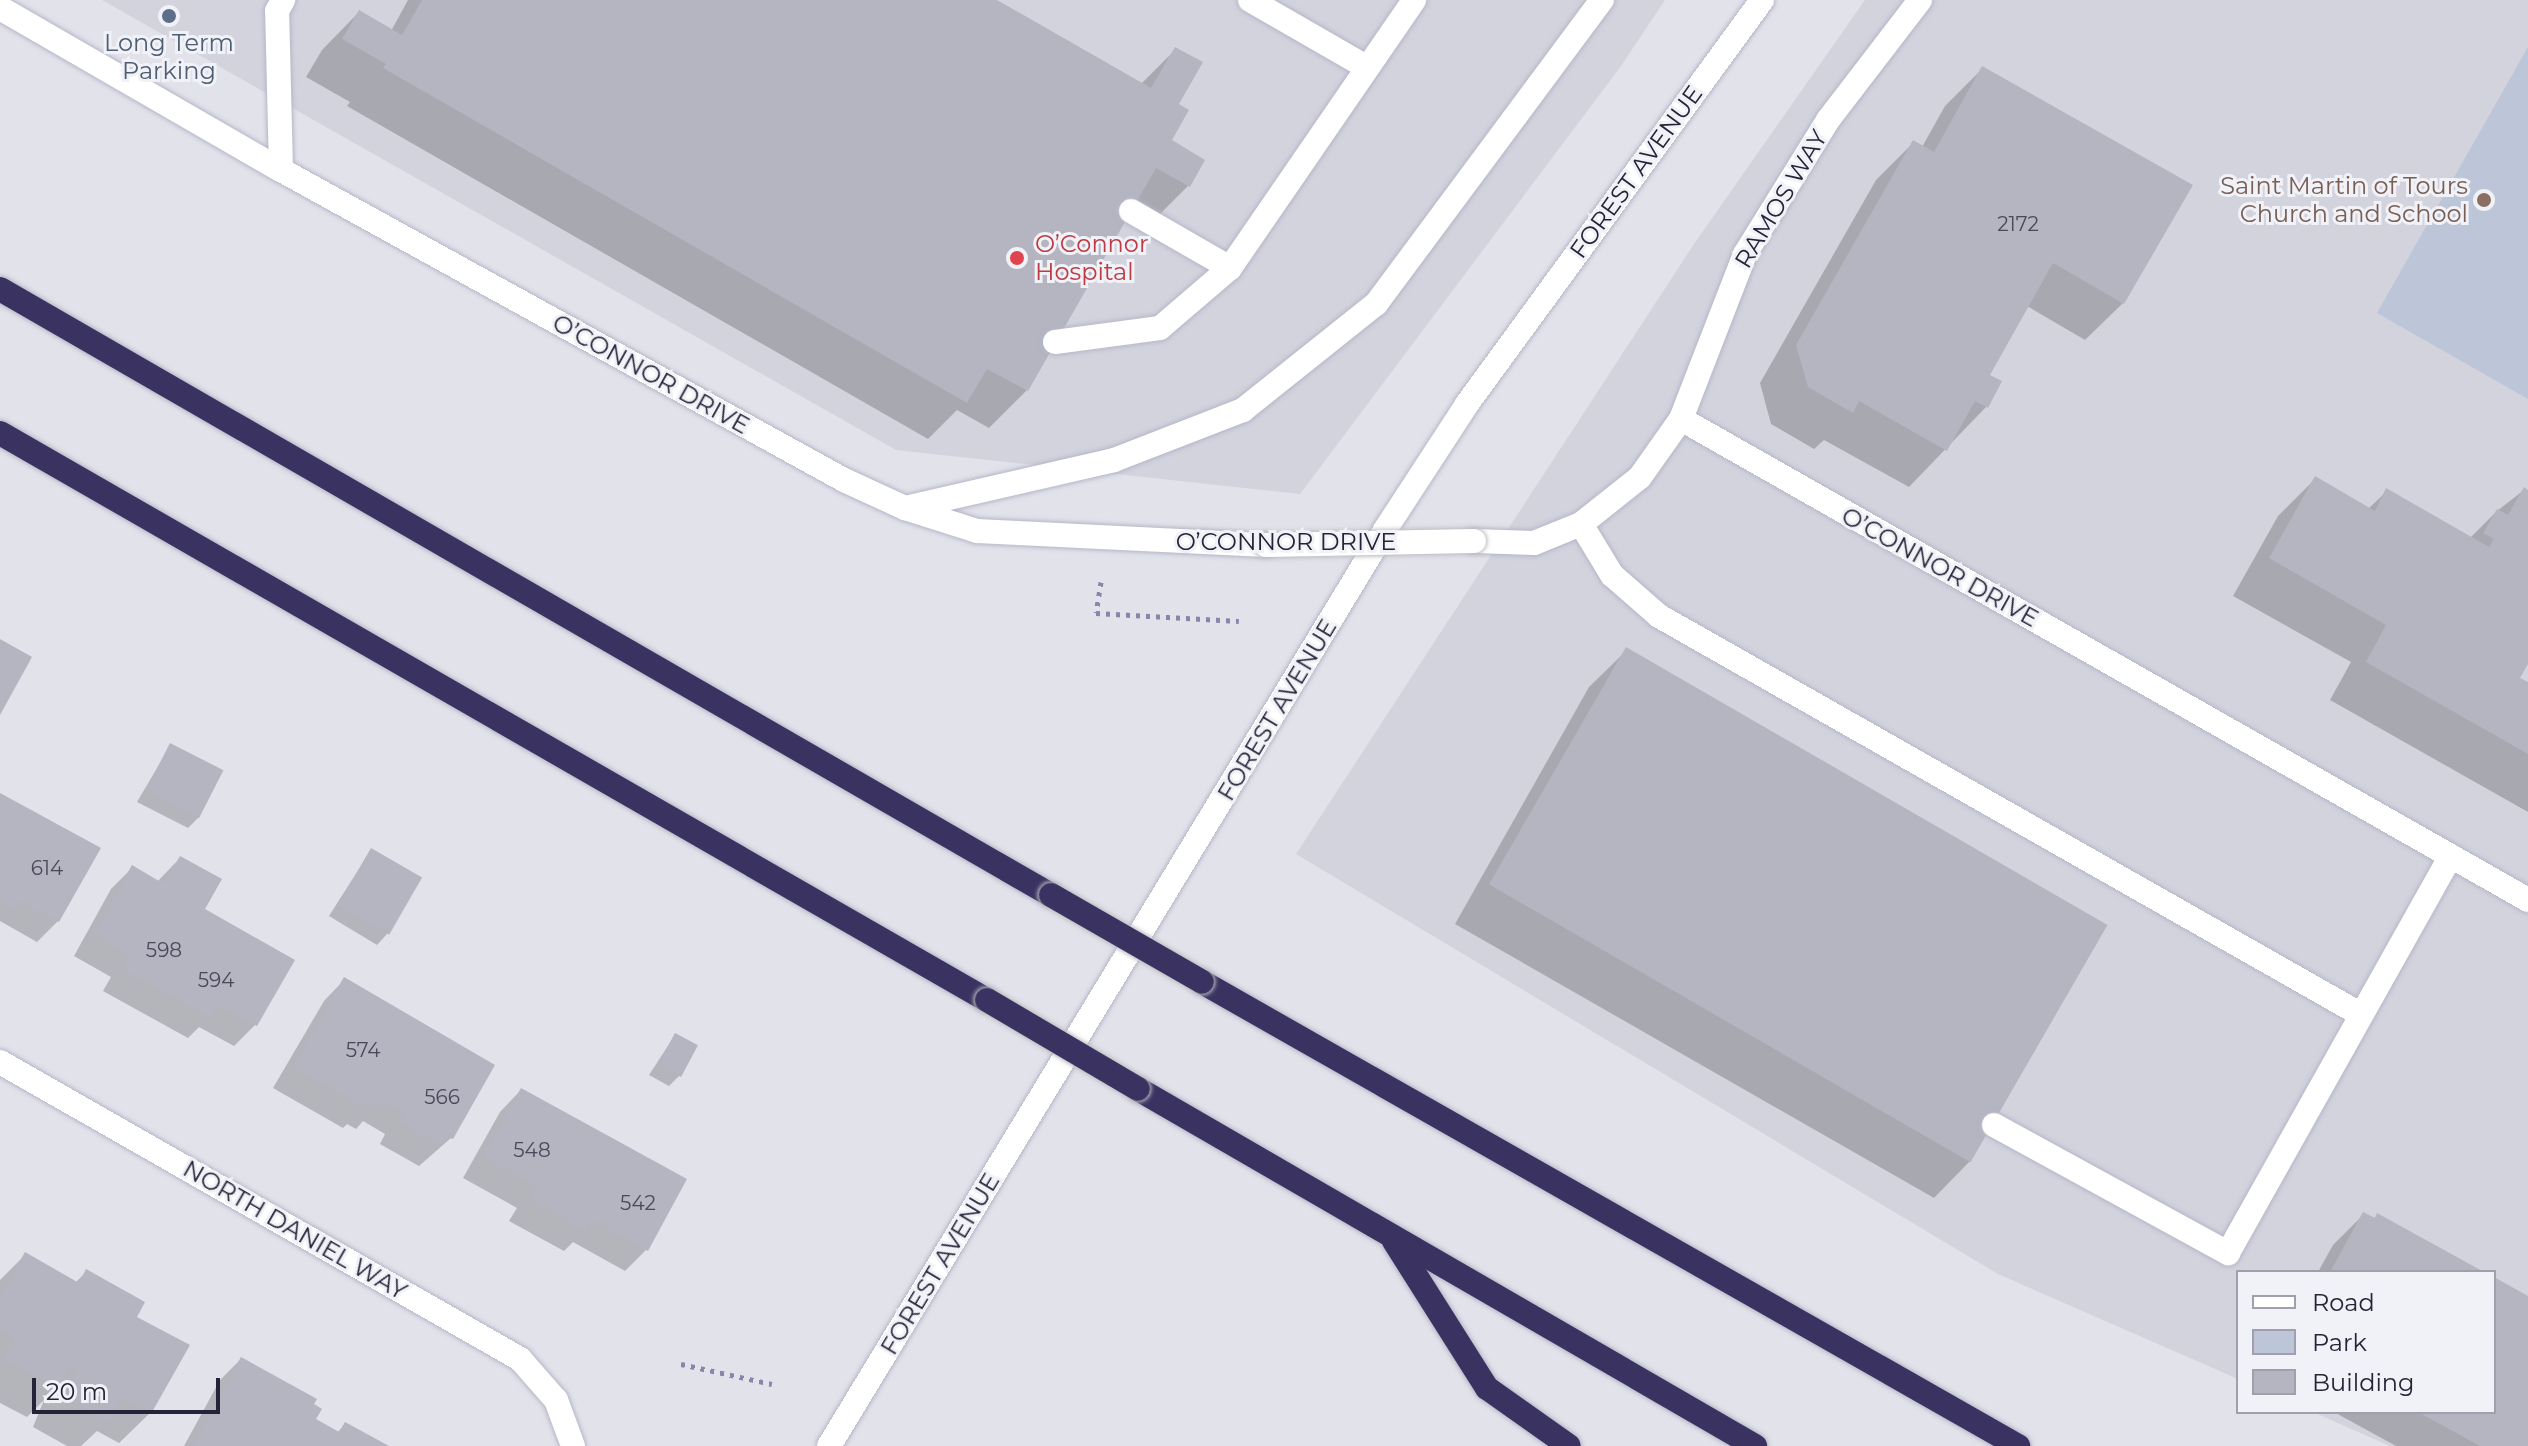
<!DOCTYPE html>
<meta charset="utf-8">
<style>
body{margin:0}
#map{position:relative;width:2528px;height:1446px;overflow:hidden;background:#e1e2ea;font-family:Montserrat,sans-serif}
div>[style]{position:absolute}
.built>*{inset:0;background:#d2d3dd}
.green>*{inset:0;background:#bcc6d8}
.shadow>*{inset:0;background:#0003}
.building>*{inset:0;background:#b4b5c1;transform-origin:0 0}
.path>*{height:5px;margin-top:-2.5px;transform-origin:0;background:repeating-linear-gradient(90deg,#8785aa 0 4px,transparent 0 10px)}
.roads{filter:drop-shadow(0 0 2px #b6b6c8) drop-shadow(0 0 2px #b6b6c8)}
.lane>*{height:24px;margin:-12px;padding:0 12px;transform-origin:12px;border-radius:12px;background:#fff}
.street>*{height:24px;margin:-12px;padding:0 12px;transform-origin:12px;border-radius:12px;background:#fff}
.secondary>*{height:24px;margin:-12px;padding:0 12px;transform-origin:12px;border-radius:12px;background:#fff}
.highway>*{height:24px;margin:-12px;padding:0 12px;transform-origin:12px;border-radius:12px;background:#3a3361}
.bridges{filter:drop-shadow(0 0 2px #bebdc3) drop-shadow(0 0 2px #bebdc3)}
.street-bridge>*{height:24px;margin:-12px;padding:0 12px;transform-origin:12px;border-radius:12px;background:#fff}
.highway-bridge>*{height:24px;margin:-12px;padding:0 12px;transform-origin:12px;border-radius:12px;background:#3a3361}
.dots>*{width:22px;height:22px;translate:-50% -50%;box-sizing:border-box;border:4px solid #f1f2f7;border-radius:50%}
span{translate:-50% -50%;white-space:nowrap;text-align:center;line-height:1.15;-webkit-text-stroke:6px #f1f2f7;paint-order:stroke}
.number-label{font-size:20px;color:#4a485a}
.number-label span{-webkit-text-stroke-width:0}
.service-label{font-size:24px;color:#4e5e75}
.street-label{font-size:24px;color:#262338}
.education-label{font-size:24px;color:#785e54}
.right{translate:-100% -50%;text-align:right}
.health-label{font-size:24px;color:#be3a42}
.left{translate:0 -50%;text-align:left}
.legend{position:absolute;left:2236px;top:1270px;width:260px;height:144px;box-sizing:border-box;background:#f1f2f7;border:2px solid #a09fab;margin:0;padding:10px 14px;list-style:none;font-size:24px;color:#262338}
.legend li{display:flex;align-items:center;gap:16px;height:40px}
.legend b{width:40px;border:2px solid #a09fab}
.scale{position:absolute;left:32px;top:1378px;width:188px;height:36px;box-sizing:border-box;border:4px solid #262338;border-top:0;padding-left:10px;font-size:24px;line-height:28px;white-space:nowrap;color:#262338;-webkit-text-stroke:6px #f1f2f7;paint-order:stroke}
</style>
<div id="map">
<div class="built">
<i style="clip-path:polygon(102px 0,1665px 0,1621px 66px,1300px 494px,896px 450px)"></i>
<i style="clip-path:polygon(1865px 0,2528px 0,2528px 1446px,2390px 1446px,2313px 1412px,2494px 1412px,2494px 1272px,2238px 1272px,2238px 1379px,1998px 1274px,1296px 854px,1694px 244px)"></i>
</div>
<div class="green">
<i style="clip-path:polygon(2528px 47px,2528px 399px,2377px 313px)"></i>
</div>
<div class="shadow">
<i style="clip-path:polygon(408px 0,993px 0,1141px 84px,1176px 49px,1176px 105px,1169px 141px,1203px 161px,1188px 186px,1151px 223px,1129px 211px,1027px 390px,989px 428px,957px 410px,928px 439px,347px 106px,350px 102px,306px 77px,322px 50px,359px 12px,391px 31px)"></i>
<i style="clip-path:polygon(1983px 68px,2123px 303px,2085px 340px,2027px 306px,1988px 375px,1986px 407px,1909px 487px,1824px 440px,1814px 449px,1771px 424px,1760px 383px,1876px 180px,1914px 142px,1922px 147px,1945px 106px)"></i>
<i style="clip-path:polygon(2315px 479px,2368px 509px,2387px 491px,2470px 538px,2497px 511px,2524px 490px,2528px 492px,2528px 662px,2517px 678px,2528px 684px,2528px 812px,2330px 700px,2351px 662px,2233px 596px,2278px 516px)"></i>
<i style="clip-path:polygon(1627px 650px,1971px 1160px,1934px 1198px,1455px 924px,1589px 687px)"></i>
<i style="clip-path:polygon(170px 746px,198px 818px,188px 828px,137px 802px)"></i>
<i style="clip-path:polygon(0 795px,58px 921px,37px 942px,0 921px)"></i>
<i style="clip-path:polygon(371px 850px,387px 934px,377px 945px,329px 916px)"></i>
<i style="clip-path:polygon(180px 858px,202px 909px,292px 960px,255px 1025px,234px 1046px,199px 1027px,188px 1038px,103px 991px,111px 977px,74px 956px,111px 889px,132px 868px,157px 882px)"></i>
<i style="clip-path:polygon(344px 980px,451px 1138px,419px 1166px,380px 1144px,385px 1134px,363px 1121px,356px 1129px,347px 1124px,343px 1128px,273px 1088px,324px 1001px)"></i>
<i style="clip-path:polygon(675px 1035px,679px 1076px,669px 1086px,649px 1075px)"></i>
<i style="clip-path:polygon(521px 1090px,646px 1250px,625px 1271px,573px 1242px,564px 1251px,509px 1221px,517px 1208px,463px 1178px,500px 1112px)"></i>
<i style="clip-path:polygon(2363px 1215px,2373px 1220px,2377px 1215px,2480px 1272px,2318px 1272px,2333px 1245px)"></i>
<i style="clip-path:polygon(25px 1255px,75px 1283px,86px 1272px,135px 1317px,150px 1413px,119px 1443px,97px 1431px,81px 1446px,67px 1446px,33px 1427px,44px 1400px,27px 1417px,0 1403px,0 1280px)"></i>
<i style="clip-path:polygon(2494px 1280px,2528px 1298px,2528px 1446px,2396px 1446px,2334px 1412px,2494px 1412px)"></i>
<i style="clip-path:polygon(241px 1359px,311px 1405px,314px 1420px,337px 1433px,345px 1424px,384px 1446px,184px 1446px,220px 1380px)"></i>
</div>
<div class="building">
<i style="clip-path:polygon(422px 0,997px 0,1151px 88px,1175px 47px,1203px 62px,1179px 104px,1189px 110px,1172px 140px,1205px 160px,1190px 187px,1156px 168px,1028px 391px,987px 369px,967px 403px,383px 68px,386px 64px,342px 39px,359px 10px,402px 35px)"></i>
<i style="clip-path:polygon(1982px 66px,2193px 185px,2124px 304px,2053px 263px,1990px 375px,2002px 381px,1988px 408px,1975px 401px,1947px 451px,1859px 401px,1853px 413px,1808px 387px,1796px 345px,1913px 140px,1934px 152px)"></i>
<i style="clip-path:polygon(2315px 476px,2375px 511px,2386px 488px,2489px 547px,2494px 539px,2483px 533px,2497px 509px,2508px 515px,2524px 487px,2528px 490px,2528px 664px,2520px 678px,2528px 682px,2528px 754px,2366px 662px,2386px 625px,2269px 558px)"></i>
<i style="clip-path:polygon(0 639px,32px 657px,0 715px)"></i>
<i style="left:1626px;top:647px;width:556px;height:274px;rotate:30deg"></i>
<i style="left:170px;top:743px;width:60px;height:54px;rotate:27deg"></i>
<i style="clip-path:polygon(0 793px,101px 848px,59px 922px,19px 900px,14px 909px,0 901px)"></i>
<i style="left:371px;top:848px;width:59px;height:66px;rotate:30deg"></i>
<i style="clip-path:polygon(180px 856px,222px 879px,205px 909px,295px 960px,257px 1026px,218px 1005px,211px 1018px,123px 969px,131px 955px,93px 935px,132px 865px,164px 884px)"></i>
<i style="clip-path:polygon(344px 977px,495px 1065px,453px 1139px,448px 1137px,441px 1146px,400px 1122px,405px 1113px,383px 1100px,378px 1109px,368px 1103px,365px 1108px,293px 1066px)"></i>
<i style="left:675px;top:1033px;width:26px;height:36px;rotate:28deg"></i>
<i style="clip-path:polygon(521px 1088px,687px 1179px,648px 1251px,593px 1220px,587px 1231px,529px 1200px,537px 1186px,482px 1157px)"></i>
<i style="clip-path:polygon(2363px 1212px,2375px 1218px,2377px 1213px,2484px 1272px,2330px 1272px)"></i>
<i style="clip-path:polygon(25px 1252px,79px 1283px,86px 1269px,145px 1302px,137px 1317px,190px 1345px,151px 1414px,122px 1398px,108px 1422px,61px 1396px,76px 1372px,69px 1368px,58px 1389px,2px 1358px,14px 1338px,0 1330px,0 1296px)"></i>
<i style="clip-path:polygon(2494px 1277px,2528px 1296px,2528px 1446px,2480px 1446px,2418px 1412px,2494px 1412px)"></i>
<i style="clip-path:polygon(241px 1357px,317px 1399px,314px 1404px,322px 1409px,316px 1419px,339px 1432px,345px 1422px,389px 1446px,192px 1446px)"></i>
</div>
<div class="path">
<i style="left:1101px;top:582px;width:31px;rotate:99deg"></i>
<i style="left:1096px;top:613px;width:143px;rotate:3.2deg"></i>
<i style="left:681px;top:1364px;width:93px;rotate:12.4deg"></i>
</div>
<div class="roads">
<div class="lane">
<i style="left:1250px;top:0;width:133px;rotate:29.9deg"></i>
<i style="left:281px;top:170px;width:159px;rotate:-91.4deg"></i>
<i style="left:277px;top:11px;width:13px;rotate:-61deg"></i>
<i style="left:1131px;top:211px;width:114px;rotate:29.9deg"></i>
<i style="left:1055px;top:342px;width:106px;rotate:-7.6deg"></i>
<i style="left:1160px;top:328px;width:92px;rotate:-40.6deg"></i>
<i style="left:1230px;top:268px;width:325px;rotate:-55.5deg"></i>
<i style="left:905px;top:508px;width:214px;rotate:-12.9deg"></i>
<i style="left:1114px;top:460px;width:138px;rotate:-21.2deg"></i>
<i style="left:1243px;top:410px;width:170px;rotate:-38.6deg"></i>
<i style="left:1376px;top:304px;width:379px;rotate:-53.4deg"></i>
<i style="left:1581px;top:524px;width:60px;rotate:58.7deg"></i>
<i style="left:1612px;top:575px;width:62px;rotate:41.1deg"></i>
<i style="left:1659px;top:616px;width:806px;rotate:29.59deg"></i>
<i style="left:1994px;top:1125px;width:267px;rotate:28.7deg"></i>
<i style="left:2228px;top:1253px;width:455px;rotate:-60.7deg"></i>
</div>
<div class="street">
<i style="left:0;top:8px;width:324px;rotate:30deg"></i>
<i style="left:281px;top:170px;width:643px;rotate:28.84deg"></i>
<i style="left:844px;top:480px;width:67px;rotate:24.7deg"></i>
<i style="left:905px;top:508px;width:76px;rotate:17.7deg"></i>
<i style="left:977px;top:531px;width:289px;rotate:2.8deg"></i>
<i style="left:1681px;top:419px;width:974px;rotate:29.59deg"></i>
<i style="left:1474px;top:541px;width:60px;rotate:1.9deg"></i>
<i style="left:1534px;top:543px;width:51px;rotate:-22deg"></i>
<i style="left:1581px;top:524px;width:75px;rotate:-38.5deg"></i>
<i style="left:1640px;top:477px;width:71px;rotate:-54.7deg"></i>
<i style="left:1681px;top:419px;width:177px;rotate:-68.8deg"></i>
<i style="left:1745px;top:254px;width:158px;rotate:-58.2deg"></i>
<i style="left:1828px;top:120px;width:151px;rotate:-52.5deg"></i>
<i style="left:0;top:1062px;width:599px;rotate:29.73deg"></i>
<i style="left:520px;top:1359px;width:55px;rotate:48.7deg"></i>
<i style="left:556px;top:1400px;width:49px;rotate:69.7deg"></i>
</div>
<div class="secondary">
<i style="left:829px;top:1446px;width:1072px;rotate:-58.74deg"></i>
<i style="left:1385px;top:530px;width:150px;rotate:-56.9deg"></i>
<i style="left:1467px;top:404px;width:500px;rotate:-53.86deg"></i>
</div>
<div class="highway">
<i style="left:0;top:289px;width:1213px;rotate:29.97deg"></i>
<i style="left:0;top:433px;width:1138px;rotate:29.88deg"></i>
<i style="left:1202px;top:982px;width:939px;rotate:29.62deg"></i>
<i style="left:1138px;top:1089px;width:713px;rotate:30.05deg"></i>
<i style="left:1394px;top:1241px;width:174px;rotate:57.7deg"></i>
<i style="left:1487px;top:1388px;width:100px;rotate:35.3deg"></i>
</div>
</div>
<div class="bridges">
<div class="street-bridge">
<i style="left:1266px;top:545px;width:208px;rotate:-1.1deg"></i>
</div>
<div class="highway-bridge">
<i style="left:1051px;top:895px;width:174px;rotate:29.9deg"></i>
<i style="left:987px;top:1000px;width:175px;rotate:30.5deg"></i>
</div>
</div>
<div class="dots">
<i style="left:169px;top:16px;background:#5c6f8a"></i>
<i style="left:2484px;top:200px;background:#8d6e63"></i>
<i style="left:1017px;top:258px;background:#e0444e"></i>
</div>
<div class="number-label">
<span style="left:2018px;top:224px">2172</span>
<span style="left:47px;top:868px">614</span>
<span style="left:164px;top:950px">598</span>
<span style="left:216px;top:980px">594</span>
<span style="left:363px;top:1050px">574</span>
<span style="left:442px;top:1097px">566</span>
<span style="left:532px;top:1150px">548</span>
<span style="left:638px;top:1203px">542</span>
</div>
<div class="service-label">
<span style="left:169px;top:57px">Long Term<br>Parking</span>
</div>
<div class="street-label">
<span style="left:1636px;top:172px;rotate:-54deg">FOREST AVENUE</span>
<span style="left:1781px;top:199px;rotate:-59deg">RAMOS WAY</span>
<span style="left:651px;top:374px;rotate:29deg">O’CONNOR DRIVE</span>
<span style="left:1286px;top:542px">O’CONNOR DRIVE</span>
<span style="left:1940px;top:567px;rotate:29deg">O’CONNOR DRIVE</span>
<span style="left:1277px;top:710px;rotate:-59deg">FOREST AVENUE</span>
<span style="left:295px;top:1230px;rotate:30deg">NORTH DANIEL WAY</span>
<span style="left:940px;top:1264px;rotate:-59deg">FOREST AVENUE</span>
</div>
<div class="education-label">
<span class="right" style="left:2468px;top:200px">Saint Martin of Tours<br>Church and School</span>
</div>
<div class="health-label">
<span class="left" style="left:1035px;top:258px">O’Connor<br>Hospital</span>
</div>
<ul class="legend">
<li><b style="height:10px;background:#fff"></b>Road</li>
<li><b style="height:22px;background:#bcc6d8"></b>Park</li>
<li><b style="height:22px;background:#b4b5c1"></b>Building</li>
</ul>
<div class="scale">20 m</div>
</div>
